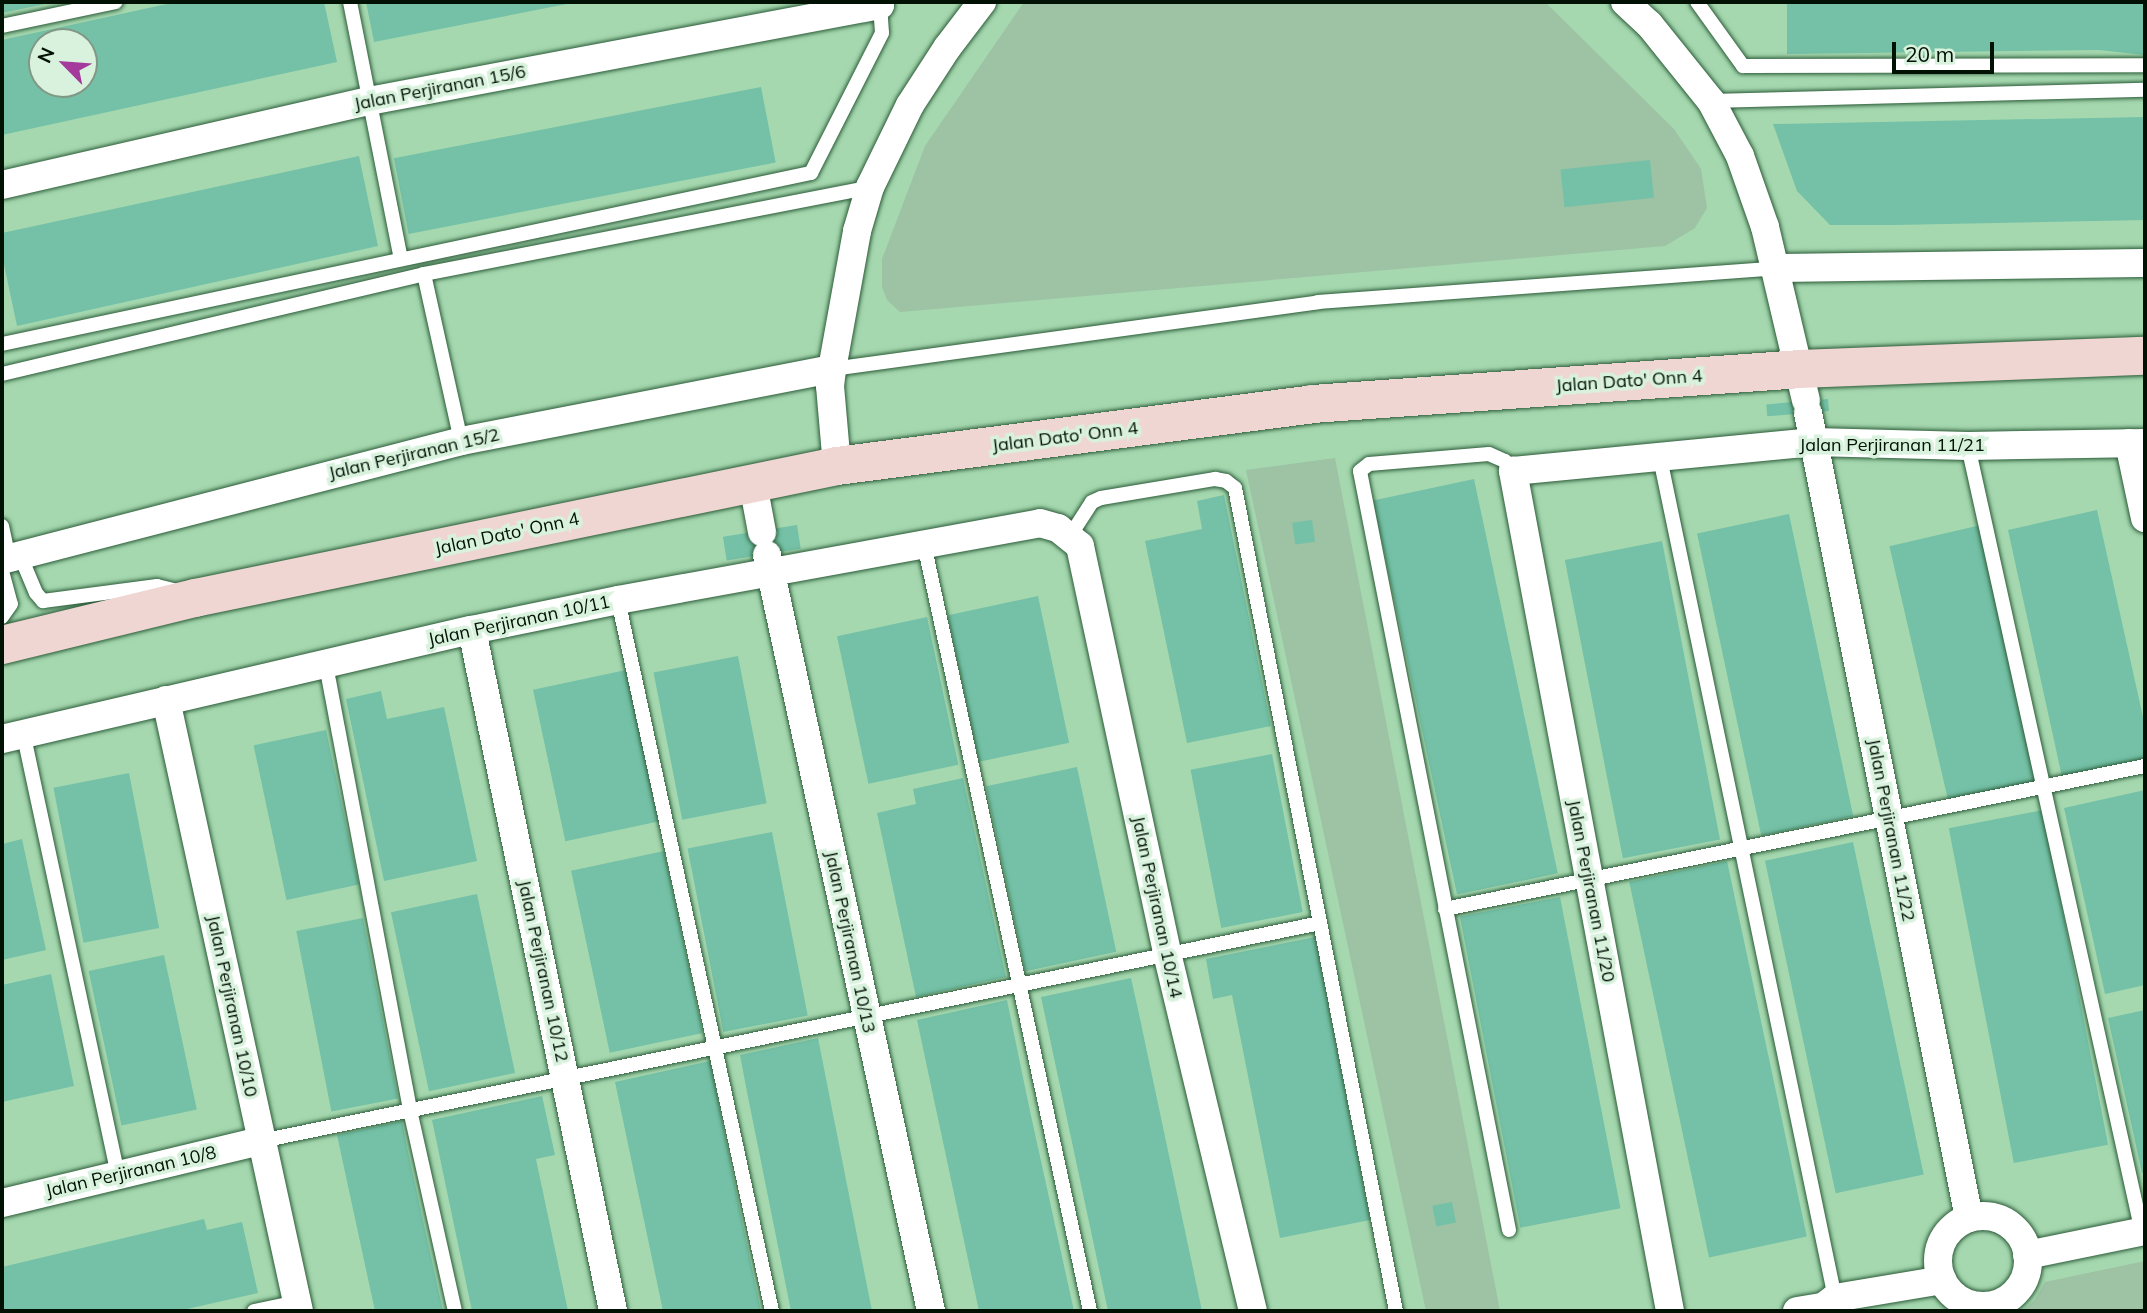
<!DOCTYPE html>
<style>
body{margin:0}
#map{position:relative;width:2147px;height:1313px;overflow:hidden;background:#a5d8af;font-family:Mulish,sans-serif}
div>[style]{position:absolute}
.green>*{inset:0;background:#9dc2a4}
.building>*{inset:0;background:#74c1a7;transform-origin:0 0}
.roads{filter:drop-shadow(0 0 2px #2c5c39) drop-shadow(0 0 2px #2c5c39)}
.service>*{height:14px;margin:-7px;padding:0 7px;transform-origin:7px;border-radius:7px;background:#fff}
.minor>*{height:28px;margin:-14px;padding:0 14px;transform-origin:14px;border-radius:14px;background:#fff}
.minor>.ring{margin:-14px;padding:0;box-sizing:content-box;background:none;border:28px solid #fff;border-radius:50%}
.secondary>*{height:38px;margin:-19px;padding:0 19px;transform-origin:19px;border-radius:19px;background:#efd6d3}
span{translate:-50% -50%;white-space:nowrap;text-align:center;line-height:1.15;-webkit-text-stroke:7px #d8f2dd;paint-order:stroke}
.street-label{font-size:18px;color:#011104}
.frame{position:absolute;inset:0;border:4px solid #011104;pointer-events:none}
.north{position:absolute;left:28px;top:28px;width:70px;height:70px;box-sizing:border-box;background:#d8f2dd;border:2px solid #829886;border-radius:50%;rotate:295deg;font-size:19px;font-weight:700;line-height:28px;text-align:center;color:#011104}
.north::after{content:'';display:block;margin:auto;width:24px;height:32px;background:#a33a9c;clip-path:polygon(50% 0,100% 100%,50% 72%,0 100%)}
.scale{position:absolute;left:1892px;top:42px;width:102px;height:32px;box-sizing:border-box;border:4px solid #011104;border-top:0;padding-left:9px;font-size:21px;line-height:24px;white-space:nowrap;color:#011104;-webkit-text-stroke:5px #d8f2dd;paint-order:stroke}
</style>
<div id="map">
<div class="green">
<i style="clip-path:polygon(1024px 2px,1545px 2px,1674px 129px,1701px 169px,1707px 208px,1695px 228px,1665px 246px,900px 312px,887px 300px,882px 287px,882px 259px,925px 146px)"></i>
<i style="clip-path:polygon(1335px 458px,1500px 1311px,1426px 1311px,1246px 470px)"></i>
<i style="clip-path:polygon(2145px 1261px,2145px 1311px,2021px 1311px,2034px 1301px,2045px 1282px)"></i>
</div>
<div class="building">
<i style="clip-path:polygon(2px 2px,50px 2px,50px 3px,2px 13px)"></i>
<i style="clip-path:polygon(evenodd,176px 2px,324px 2px,337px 62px,2px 135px,2px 40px,176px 2px,42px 42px,84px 42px,84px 84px,42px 84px,42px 42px)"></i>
<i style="clip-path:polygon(366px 2px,572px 2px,572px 3px,374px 42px)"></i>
<i style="clip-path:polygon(1787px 2px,2145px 2px,2145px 55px,2099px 50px,1787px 54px)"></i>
<i style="left:761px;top:87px;width:77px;height:374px;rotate:79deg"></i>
<i style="clip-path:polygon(2145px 117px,2145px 220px,1894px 225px,1830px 225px,1797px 191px,1773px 124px)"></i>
<i style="clip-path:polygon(359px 156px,378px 246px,17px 326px,2px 255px,2px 233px)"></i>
<i style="left:1650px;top:160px;width:38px;height:90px;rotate:84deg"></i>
<i style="left:1828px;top:399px;width:12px;height:62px;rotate:85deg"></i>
<i style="left:1474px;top:479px;width:403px;height:103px;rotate:78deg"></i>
<i style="clip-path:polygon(1224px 495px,1271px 726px,1187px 743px,1145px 541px,1202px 529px,1197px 501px)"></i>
<i style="clip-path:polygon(2097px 510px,2145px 726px,2145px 759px,2062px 777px,2008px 530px)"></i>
<i style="left:1789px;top:514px;width:309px;height:94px;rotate:78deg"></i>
<i style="left:1312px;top:520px;width:22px;height:20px;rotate:82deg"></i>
<i style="left:797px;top:525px;width:24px;height:75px;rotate:81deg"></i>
<i style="left:1981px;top:525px;width:265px;height:94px;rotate:77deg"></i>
<i style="left:1662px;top:541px;width:304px;height:99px;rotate:79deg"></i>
<i style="left:1038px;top:596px;width:150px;height:92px;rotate:78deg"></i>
<i style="left:927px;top:617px;width:151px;height:92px;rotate:78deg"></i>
<i style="left:738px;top:656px;width:150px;height:86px;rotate:79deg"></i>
<i style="left:626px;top:670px;width:155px;height:95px;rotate:78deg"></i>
<i style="clip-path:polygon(381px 691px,387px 719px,444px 707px,477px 861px,384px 881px,346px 699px)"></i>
<i style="left:326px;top:730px;width:158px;height:74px;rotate:78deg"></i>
<i style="left:1272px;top:754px;width:161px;height:83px;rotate:79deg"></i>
<i style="left:1077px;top:767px;width:189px;height:93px;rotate:78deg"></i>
<i style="left:129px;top:773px;width:158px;height:77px;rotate:79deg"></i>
<i style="clip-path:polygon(963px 778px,1006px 977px,916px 997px,877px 813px,916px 804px,913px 789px)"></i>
<i style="clip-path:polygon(2145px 790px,2145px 985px,2105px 994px,2064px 808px)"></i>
<i style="left:2043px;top:810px;width:341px;height:96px;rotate:79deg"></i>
<i style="left:772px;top:832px;width:187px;height:86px;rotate:79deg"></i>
<i style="clip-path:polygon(22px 839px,46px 950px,2px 960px,2px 844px)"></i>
<i style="left:1853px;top:842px;width:340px;height:90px;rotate:78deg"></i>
<i style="left:664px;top:851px;width:186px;height:95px;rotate:78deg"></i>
<i style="left:1727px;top:861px;width:384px;height:100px;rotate:78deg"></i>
<i style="left:477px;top:894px;width:183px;height:88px;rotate:78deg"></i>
<i style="left:1560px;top:897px;width:317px;height:102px;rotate:79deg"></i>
<i style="left:363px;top:918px;width:184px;height:68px;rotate:79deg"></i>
<i style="clip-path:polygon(1315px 937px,1370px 1220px,1280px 1238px,1232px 995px,1213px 999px,1206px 959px)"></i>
<i style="left:164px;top:955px;width:158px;height:77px;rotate:78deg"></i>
<i style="clip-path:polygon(51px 974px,74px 1086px,2px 1102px,2px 985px)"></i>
<i style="clip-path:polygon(1131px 978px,1139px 1014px,1202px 1311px,1108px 1311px,1041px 997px)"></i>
<i style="clip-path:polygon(1007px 1000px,1030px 1111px,1074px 1311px,979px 1311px,917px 1020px)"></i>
<i style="clip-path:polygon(2145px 1010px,2145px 1173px,2142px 1173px,2108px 1018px)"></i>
<i style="clip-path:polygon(818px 1038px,833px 1114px,872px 1311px,791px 1311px,747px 1092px,740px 1055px)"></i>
<i style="clip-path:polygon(710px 1061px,744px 1230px,761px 1311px,663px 1311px,615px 1082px)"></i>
<i style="clip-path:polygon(542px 1096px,555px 1155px,536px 1159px,568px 1311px,472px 1311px,432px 1120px)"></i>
<i style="clip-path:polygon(402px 1121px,408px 1152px,443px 1311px,375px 1311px,370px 1288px,337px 1135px)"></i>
<i style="left:1452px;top:1202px;width:21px;height:20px;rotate:79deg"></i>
<i style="clip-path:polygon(204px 1219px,207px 1230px,242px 1222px,258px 1293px,178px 1311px,2px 1311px,2px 1267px)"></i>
</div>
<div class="roads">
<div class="service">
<i style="left:350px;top:2px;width:262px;rotate:78.8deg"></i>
<i style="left:1697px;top:2px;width:79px;rotate:54.3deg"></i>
<i style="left:1743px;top:66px;width:402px;rotate:-0.1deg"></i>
<i style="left:2px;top:26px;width:116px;rotate:-11.9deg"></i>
<i style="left:1711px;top:101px;width:434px;rotate:-1.5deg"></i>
<i style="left:424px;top:274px;width:171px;rotate:77.5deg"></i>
<i style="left:2px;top:344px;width:827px;rotate:-11.94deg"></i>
<i style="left:811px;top:173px;width:157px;rotate:-63.1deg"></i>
<i style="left:882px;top:33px;width:28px;rotate:-94deg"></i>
<i style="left:832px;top:369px;width:491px;rotate:-7.8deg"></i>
<i style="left:1318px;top:302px;width:459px;rotate:-4.2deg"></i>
<i style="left:2px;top:374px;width:434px;rotate:-13.3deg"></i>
<i style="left:424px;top:274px;width:454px;rotate:-11deg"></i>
<i style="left:1968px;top:446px;width:805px;rotate:77.52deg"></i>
<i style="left:1660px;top:458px;width:858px;rotate:78.23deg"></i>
<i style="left:2px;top:526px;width:33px;rotate:78deg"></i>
<i style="left:1070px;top:536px;width:40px;rotate:-57.1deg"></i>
<i style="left:1092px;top:502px;width:10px;rotate:-24deg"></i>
<i style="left:1101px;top:498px;width:116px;rotate:-9.5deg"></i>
<i style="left:1215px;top:479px;width:11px;rotate:10deg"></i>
<i style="left:1226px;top:481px;width:11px;rotate:38deg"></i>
<i style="left:1235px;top:488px;width:839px;rotate:78.93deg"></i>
<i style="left:924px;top:544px;width:785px;rotate:77.79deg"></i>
<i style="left:20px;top:555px;width:41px;rotate:67.2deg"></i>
<i style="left:36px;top:593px;width:11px;rotate:49deg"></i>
<i style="left:43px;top:601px;width:115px;rotate:-7.5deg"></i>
<i style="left:157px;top:586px;width:21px;rotate:14deg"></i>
<i style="left:2px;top:571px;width:34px;rotate:75deg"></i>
<i style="left:11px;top:604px;width:16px;rotate:125deg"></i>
<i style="left:618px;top:600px;width:727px;rotate:77.78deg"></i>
<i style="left:326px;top:665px;width:453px;rotate:79.3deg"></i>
<i style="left:410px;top:1110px;width:206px;rotate:77.4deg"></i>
<i style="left:23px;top:732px;width:455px;rotate:77.9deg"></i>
<i style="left:1445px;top:909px;width:714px;rotate:-11.55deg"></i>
<i style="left:261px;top:1141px;width:1081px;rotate:-11.63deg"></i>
<i style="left:1509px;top:1230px;width:773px;rotate:-101.11deg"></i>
<i style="left:1360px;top:471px;width:11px;rotate:-38deg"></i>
<i style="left:1369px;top:464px;width:120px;rotate:-4.8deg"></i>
<i style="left:1489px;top:454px;width:17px;rotate:24deg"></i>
<i style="left:1505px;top:461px;width:13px;rotate:51deg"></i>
<i style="left:254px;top:1311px;width:44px;rotate:-11.8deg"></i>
</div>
<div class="minor">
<i style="left:1625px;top:2px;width:33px;rotate:43deg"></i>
<i style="left:1649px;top:24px;width:99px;rotate:51.2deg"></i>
<i style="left:1711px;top:101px;width:62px;rotate:62.2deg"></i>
<i style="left:1740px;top:156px;width:75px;rotate:70.6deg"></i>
<i style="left:1765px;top:227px;width:178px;rotate:76.7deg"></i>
<i style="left:2px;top:185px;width:376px;rotate:-12.9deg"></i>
<i style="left:369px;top:101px;width:520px;rotate:-10.64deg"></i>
<i style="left:880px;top:5px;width:3px;rotate:-90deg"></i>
<i style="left:1776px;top:268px;width:369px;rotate:-0.8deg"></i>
<i style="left:1808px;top:413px;width:821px;rotate:78.69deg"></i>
<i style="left:2129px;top:443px;width:77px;rotate:78deg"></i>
<i style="left:837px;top:466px;width:80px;rotate:-95deg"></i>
<i style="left:830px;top:386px;width:17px;rotate:-83deg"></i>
<i style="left:832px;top:369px;width:140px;rotate:-79.7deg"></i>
<i style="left:857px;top:231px;width:46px;rotate:-73.5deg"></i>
<i style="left:870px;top:187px;width:91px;rotate:-64deg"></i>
<i style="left:910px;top:105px;width:68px;rotate:-57deg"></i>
<i style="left:947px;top:48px;width:58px;rotate:-52.7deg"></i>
<i style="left:753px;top:484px;width:49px;rotate:79.4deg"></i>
<i style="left:767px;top:555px;width:774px;rotate:77.76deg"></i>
<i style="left:2px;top:560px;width:474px;rotate:-14.5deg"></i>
<i style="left:461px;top:441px;width:378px;rotate:-11deg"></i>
<i style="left:472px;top:630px;width:695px;rotate:78.3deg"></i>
<i style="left:166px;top:700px;width:625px;rotate:77.72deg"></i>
<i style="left:2px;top:739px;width:482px;rotate:-13.1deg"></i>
<i style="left:472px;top:630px;width:149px;rotate:-11.6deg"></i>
<i style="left:618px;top:600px;width:429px;rotate:-10.3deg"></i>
<i style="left:1040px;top:523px;width:19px;rotate:16deg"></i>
<i style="left:1058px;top:528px;width:28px;rotate:39deg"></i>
<i style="left:1080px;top:546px;width:416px;rotate:77.9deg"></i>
<i style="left:1167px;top:953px;width:368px;rotate:76.5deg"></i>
<i style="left:2px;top:1203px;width:266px;rotate:-13.5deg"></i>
<i class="ring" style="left:1938px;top:1216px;width:62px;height:62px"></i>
<i style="left:2027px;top:1255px;width:120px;rotate:-11.5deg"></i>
<i style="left:1670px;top:1311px;width:855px;rotate:-100.59deg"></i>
<i style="left:1513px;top:471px;width:302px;rotate:-5.5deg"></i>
<i style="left:1814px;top:442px;width:154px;rotate:1.5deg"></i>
<i style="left:1968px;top:446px;width:177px;rotate:-1deg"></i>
<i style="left:1797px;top:1311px;width:26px;rotate:-9deg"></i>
<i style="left:1823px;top:1307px;width:15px;rotate:-37deg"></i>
<i style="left:1835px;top:1298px;width:109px;rotate:-9.5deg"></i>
</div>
<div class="secondary">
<i style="left:2px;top:645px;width:199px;rotate:-13.7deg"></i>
<i style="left:195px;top:598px;width:655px;rotate:-11.62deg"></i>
<i style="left:837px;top:466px;width:480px;rotate:-7.4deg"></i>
<i style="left:1313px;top:404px;width:487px;rotate:-4.1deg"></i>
<i style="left:1799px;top:369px;width:346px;rotate:-2.2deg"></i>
</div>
</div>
<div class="street-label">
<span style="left:440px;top:88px;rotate:-11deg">Jalan Perjiranan 15/6</span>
<span style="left:1629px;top:381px;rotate:-4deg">Jalan Dato' Onn 4</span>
<span style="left:1065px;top:437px;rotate:-7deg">Jalan Dato' Onn 4</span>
<span style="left:1892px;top:445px">Jalan Perjiranan 11/21</span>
<span style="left:414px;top:454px;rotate:-13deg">Jalan Perjiranan 15/2</span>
<span style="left:507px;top:534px;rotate:-12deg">Jalan Dato' Onn 4</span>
<span style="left:519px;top:621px;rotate:-12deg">Jalan Perjiranan 10/11</span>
<span style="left:1891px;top:830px;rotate:79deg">Jalan Perjiranan 11/22</span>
<span style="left:1591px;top:891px;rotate:79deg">Jalan Perjiranan 11/20</span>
<span style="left:1157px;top:907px;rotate:78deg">Jalan Perjiranan 10/14</span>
<span style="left:850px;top:942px;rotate:78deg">Jalan Perjiranan 10/13</span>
<span style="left:543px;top:971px;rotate:78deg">Jalan Perjiranan 10/12</span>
<span style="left:232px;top:1006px;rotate:78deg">Jalan Perjiranan 10/10</span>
<span style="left:131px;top:1172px;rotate:-13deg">Jalan Perjiranan 10/8</span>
</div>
<div class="frame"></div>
<div class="north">N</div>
<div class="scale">20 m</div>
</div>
